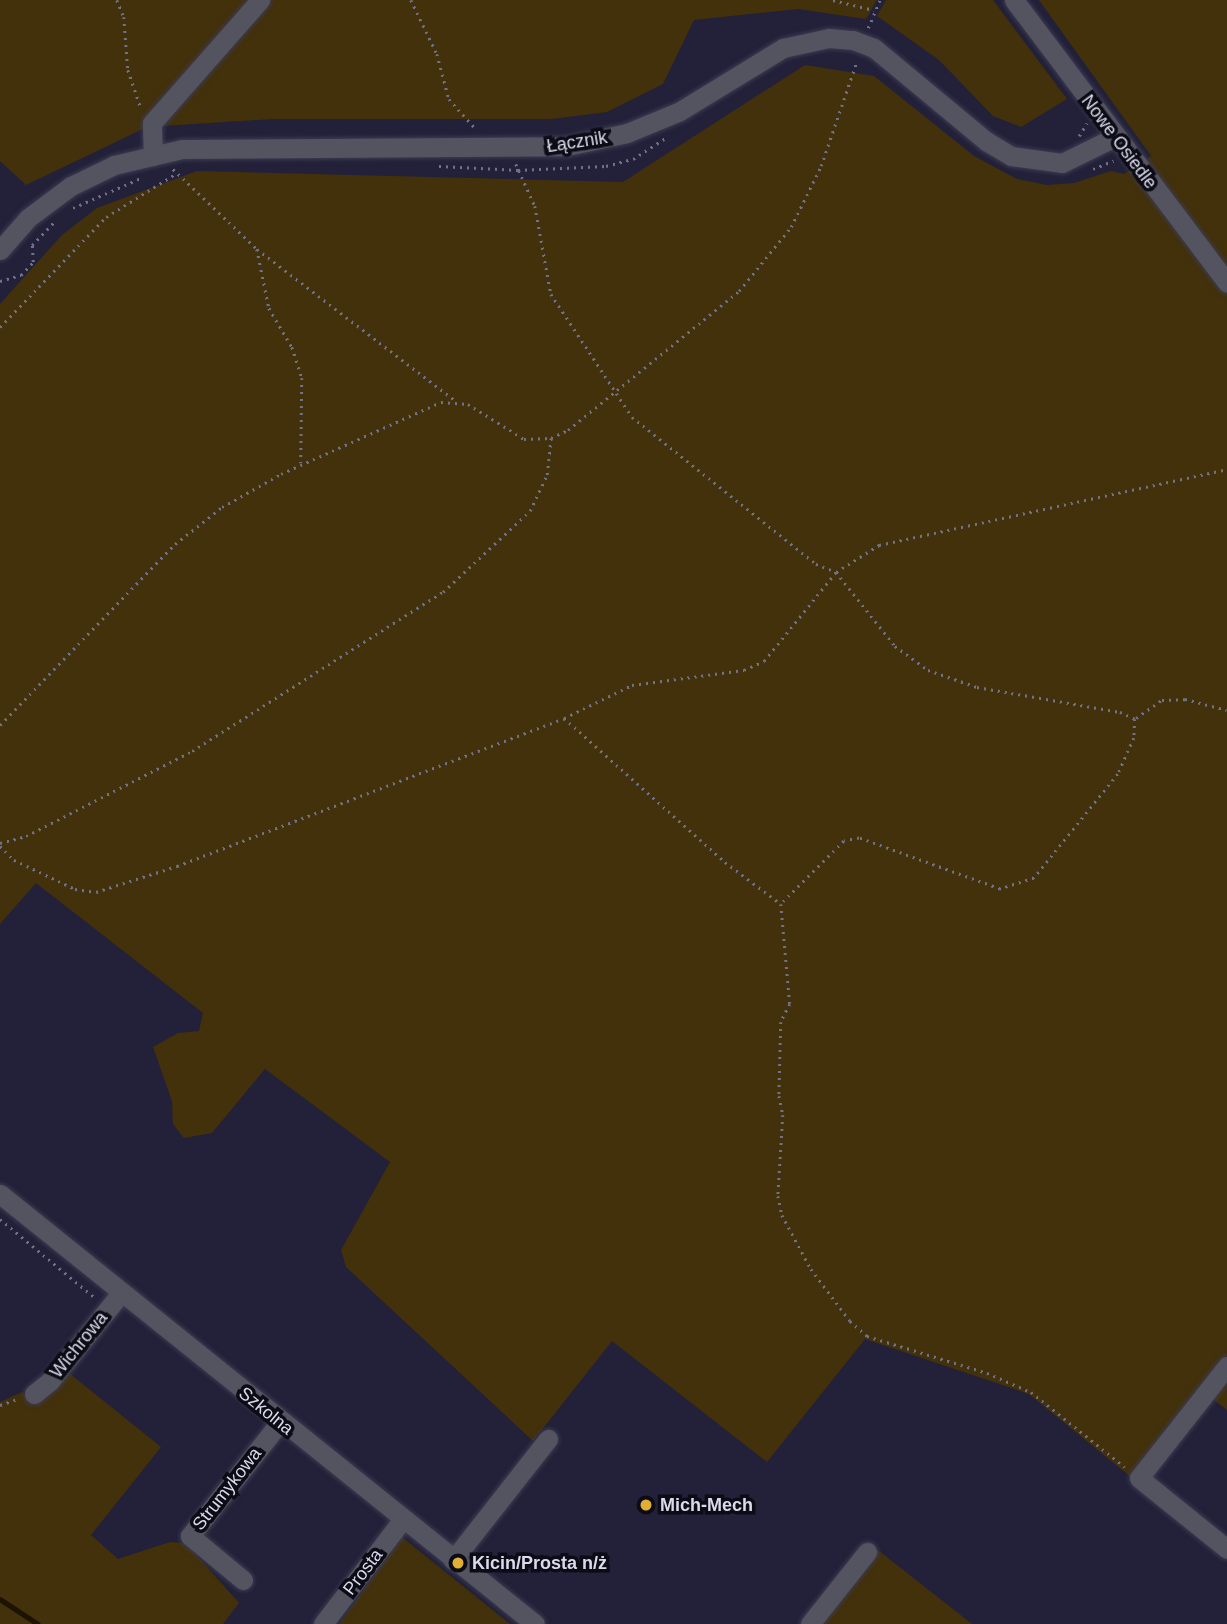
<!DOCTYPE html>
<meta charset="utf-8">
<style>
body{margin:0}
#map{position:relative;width:1227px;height:1624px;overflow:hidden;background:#222139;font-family:Helvetica,sans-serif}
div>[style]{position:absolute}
.green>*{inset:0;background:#42310a}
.stream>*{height:4.5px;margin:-2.25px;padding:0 2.25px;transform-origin:2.25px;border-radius:2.25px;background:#1c1302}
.path>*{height:2.5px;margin-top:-1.25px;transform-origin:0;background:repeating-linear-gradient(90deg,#727286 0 2px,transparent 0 7px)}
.roads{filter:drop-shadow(0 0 2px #3c3b52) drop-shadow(0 0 2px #3c3b52)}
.minor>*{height:19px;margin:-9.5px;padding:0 9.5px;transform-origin:9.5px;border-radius:9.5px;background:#545460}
.dots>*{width:19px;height:19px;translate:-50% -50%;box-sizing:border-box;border:4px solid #0c0c16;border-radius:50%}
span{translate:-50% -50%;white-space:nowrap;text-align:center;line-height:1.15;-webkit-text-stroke:7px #0c0c16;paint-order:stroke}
.street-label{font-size:18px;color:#dadaeb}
.poi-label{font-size:18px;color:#dadaeb;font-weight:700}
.left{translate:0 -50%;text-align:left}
</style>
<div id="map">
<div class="green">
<i style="clip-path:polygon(0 0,877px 0,866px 19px,798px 9px,694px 20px,663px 84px,607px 112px,552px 119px,273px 119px,147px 127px,26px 185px,0 161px)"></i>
<i style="clip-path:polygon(886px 0,993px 0,1067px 99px,1021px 127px,993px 116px,939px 60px,877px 16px)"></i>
<i style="clip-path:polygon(1039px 0,1227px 0,1227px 1410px,1214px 1400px,1143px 1487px,1029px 1394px,865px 1339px,767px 1462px,612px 1341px,533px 1441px,346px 1267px,341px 1250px,390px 1162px,265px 1069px,212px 1133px,184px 1138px,173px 1124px,172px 1101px,153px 1047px,178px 1033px,199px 1031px,203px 1013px,36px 883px,0 924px,0 304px,62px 235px,97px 208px,197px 171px,623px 182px,805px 65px,874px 76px,974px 156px,1017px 179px,1047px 185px,1074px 183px,1111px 171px,1124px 174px,1151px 156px)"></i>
<i style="clip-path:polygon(69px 1373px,161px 1447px,91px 1535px,118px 1559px,170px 1542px,186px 1543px,239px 1603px,223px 1624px,0 1624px,0 1402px,22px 1392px,34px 1400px)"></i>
<i style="clip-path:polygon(402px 1537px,510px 1624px,339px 1624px)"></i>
<i style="clip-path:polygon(874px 1547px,972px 1624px,811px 1624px)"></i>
</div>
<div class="stream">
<i style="left:0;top:1599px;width:45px;rotate:33.3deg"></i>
</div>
<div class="path">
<i style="left:117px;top:0;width:18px;rotate:68deg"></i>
<i style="left:124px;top:17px;width:53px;rotate:85.7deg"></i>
<i style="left:128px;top:70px;width:40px;rotate:71.1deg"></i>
<i style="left:411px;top:0;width:60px;rotate:64.3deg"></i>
<i style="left:437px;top:54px;width:47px;rotate:75.1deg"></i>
<i style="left:449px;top:99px;width:39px;rotate:48deg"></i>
<i style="left:833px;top:0;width:42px;rotate:13.7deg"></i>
<i style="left:868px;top:28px;width:30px;rotate:-67deg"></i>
<i style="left:1079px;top:136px;width:15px;rotate:-58deg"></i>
<i style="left:516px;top:164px;width:46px;rotate:65.7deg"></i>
<i style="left:535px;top:206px;width:89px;rotate:79.7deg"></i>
<i style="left:551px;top:294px;width:147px;rotate:56.6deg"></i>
<i style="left:632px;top:417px;width:236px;rotate:38.6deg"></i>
<i style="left:816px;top:564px;width:22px;rotate:22deg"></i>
<i style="left:836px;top:572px;width:95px;rotate:51.4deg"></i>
<i style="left:895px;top:646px;width:41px;rotate:36deg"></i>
<i style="left:928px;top:670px;width:52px;rotate:19.1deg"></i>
<i style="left:977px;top:687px;width:145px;rotate:9.9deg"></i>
<i style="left:1120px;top:712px;width:17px;rotate:25deg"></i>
<i style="left:1135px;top:719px;width:19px;rotate:93deg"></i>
<i style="left:1134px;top:738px;width:39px;rotate:114deg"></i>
<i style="left:1118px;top:774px;width:134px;rotate:128.9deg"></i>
<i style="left:1034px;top:878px;width:36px;rotate:162deg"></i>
<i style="left:1000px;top:889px;width:150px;rotate:-160.1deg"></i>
<i style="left:859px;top:838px;width:15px;rotate:169deg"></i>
<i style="left:844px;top:841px;width:89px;rotate:135deg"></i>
<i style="left:439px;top:166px;width:79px;rotate:2.9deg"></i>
<i style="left:518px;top:170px;width:88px;rotate:-2.6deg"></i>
<i style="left:606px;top:166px;width:28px;rotate:-15deg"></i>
<i style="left:633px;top:159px;width:40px;rotate:-32.9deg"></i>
<i style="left:173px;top:169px;width:116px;rotate:43.6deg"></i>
<i style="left:257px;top:249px;width:60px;rotate:78.5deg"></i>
<i style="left:269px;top:308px;width:45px;rotate:59.5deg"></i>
<i style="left:292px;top:347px;width:33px;rotate:72deg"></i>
<i style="left:302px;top:378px;width:85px;rotate:90.7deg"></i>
<i style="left:1093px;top:169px;width:22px;rotate:-22deg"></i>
<i style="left:73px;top:208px;width:74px;rotate:-23.8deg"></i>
<i style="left:257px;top:249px;width:250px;rotate:37.4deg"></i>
<i style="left:0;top:281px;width:22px;rotate:-16deg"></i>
<i style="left:21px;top:275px;width:18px;rotate:-47deg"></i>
<i style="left:33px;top:262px;width:17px;rotate:-93deg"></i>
<i style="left:32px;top:245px;width:32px;rotate:-46deg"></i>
<i style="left:0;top:327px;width:153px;rotate:-46.1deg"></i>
<i style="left:106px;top:217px;width:81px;rotate:-31.9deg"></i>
<i style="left:564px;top:718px;width:216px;rotate:41.8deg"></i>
<i style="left:725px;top:862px;width:70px;rotate:36.9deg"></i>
<i style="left:781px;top:904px;width:100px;rotate:84.9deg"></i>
<i style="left:790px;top:1004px;width:20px;rotate:117deg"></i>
<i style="left:781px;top:1022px;width:74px;rotate:91.5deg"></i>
<i style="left:779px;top:1096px;width:19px;rotate:78deg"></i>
<i style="left:783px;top:1115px;width:81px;rotate:93.5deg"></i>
<i style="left:778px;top:1196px;width:19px;rotate:78deg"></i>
<i style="left:782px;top:1215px;width:61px;rotate:61.8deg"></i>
<i style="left:811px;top:1269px;width:65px;rotate:53.1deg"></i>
<i style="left:850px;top:1321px;width:23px;rotate:41deg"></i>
<i style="left:867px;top:1336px;width:126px;rotate:17.1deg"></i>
<i style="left:987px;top:1373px;width:48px;rotate:23.4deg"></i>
<i style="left:1031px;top:1392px;width:120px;rotate:38.6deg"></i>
<i style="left:1136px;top:718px;width:32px;rotate:-35deg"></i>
<i style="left:1162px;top:700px;width:23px;rotate:-2deg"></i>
<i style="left:1185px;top:699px;width:43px;rotate:14.7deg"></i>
<i style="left:0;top:725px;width:252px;rotate:-46deg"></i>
<i style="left:175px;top:544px;width:60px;rotate:-38.2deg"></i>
<i style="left:222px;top:507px;width:68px;rotate:-29.2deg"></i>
<i style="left:281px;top:474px;width:175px;rotate:-24.2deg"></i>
<i style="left:441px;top:402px;width:27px;rotate:4deg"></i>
<i style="left:468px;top:404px;width:66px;rotate:32deg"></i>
<i style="left:524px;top:439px;width:27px;rotate:-2deg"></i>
<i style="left:551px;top:438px;width:19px;rotate:-25deg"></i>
<i style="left:568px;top:430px;width:220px;rotate:-39.1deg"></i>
<i style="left:739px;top:291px;width:82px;rotate:-50.9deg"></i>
<i style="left:791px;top:227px;width:68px;rotate:-63.8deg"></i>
<i style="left:821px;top:166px;width:111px;rotate:-71.1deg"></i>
<i style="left:0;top:843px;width:27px;rotate:-15deg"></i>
<i style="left:26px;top:836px;width:186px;rotate:-27.1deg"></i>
<i style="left:192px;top:751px;width:297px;rotate:-32.4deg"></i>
<i style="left:443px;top:592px;width:119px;rotate:-43deg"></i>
<i style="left:530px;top:511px;width:40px;rotate:-65deg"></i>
<i style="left:547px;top:475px;width:37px;rotate:-84deg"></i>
<i style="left:0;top:846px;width:20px;rotate:45deg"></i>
<i style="left:14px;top:860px;width:68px;rotate:25.4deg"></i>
<i style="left:75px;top:889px;width:21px;rotate:8deg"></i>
<i style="left:96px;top:892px;width:85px;rotate:-17.8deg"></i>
<i style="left:177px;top:866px;width:414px;rotate:-20.9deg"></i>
<i style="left:564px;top:718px;width:76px;rotate:-25.9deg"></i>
<i style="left:632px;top:685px;width:113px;rotate:-7.6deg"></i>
<i style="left:744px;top:670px;width:22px;rotate:-24deg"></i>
<i style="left:764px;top:661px;width:114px;rotate:-51deg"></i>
<i style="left:836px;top:572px;width:51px;rotate:-32.1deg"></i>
<i style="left:879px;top:545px;width:356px;rotate:-12.3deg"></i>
<i style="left:0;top:1219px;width:122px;rotate:39.7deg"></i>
<i style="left:0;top:1405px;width:18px;rotate:-19deg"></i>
</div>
<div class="roads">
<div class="minor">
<i style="left:1014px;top:0;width:354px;rotate:53deg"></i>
<i style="left:153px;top:156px;width:33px;rotate:-92deg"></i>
<i style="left:152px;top:123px;width:164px;rotate:-48.7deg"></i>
<i style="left:0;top:250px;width:43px;rotate:-48.8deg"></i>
<i style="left:28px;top:218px;width:54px;rotate:-36.7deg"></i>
<i style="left:71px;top:186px;width:48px;rotate:-26deg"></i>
<i style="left:114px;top:165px;width:70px;rotate:-13.2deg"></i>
<i style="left:182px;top:149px;width:385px;rotate:-0.4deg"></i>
<i style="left:567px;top:146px;width:61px;rotate:-12.2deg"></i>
<i style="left:627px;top:133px;width:57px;rotate:-22.5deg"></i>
<i style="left:680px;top:111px;width:121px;rotate:-31.5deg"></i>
<i style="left:783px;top:48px;width:47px;rotate:-12.3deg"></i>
<i style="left:829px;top:38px;width:24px;rotate:5deg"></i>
<i style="left:853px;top:40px;width:22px;rotate:21deg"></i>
<i style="left:874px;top:48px;width:146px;rotate:39.7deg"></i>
<i style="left:986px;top:141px;width:29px;rotate:31deg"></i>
<i style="left:1011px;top:156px;width:51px;rotate:7.8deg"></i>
<i style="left:1062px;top:163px;width:59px;rotate:-26.1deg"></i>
<i style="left:0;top:1194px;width:686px;rotate:38.79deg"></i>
<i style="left:1227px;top:1366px;width:142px;rotate:128.2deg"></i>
<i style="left:1139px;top:1478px;width:113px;rotate:38.9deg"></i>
<i style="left:34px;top:1394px;width:21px;rotate:-39deg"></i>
<i style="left:50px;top:1381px;width:113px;rotate:-51.1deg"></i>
<i style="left:453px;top:1560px;width:154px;rotate:-51.9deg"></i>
<i style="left:243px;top:1580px;width:69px;rotate:-140.3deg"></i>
<i style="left:190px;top:1536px;width:145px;rotate:-51.7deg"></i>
<i style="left:323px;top:1624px;width:132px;rotate:-52.7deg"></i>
<i style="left:810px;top:1624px;width:92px;rotate:-51.6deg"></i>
</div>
</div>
<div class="dots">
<i style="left:646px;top:1505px;background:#e3ae35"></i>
<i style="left:458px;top:1563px;background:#e3ae35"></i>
</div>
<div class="street-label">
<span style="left:577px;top:142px;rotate:-9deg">Łącznik</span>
<span style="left:1119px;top:142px;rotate:53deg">Nowe Osiedle</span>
<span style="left:79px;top:1345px;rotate:-51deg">Wichrowa</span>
<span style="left:266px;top:1411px;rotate:39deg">Szkolna</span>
<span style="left:227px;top:1489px;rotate:-52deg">Strumykowa</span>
<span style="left:363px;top:1572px;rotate:-53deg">Prosta</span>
</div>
<div class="poi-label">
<span class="left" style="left:660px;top:1505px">Mich-Mech</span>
<span class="left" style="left:472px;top:1563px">Kicin/Prosta n/ż</span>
</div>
</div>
